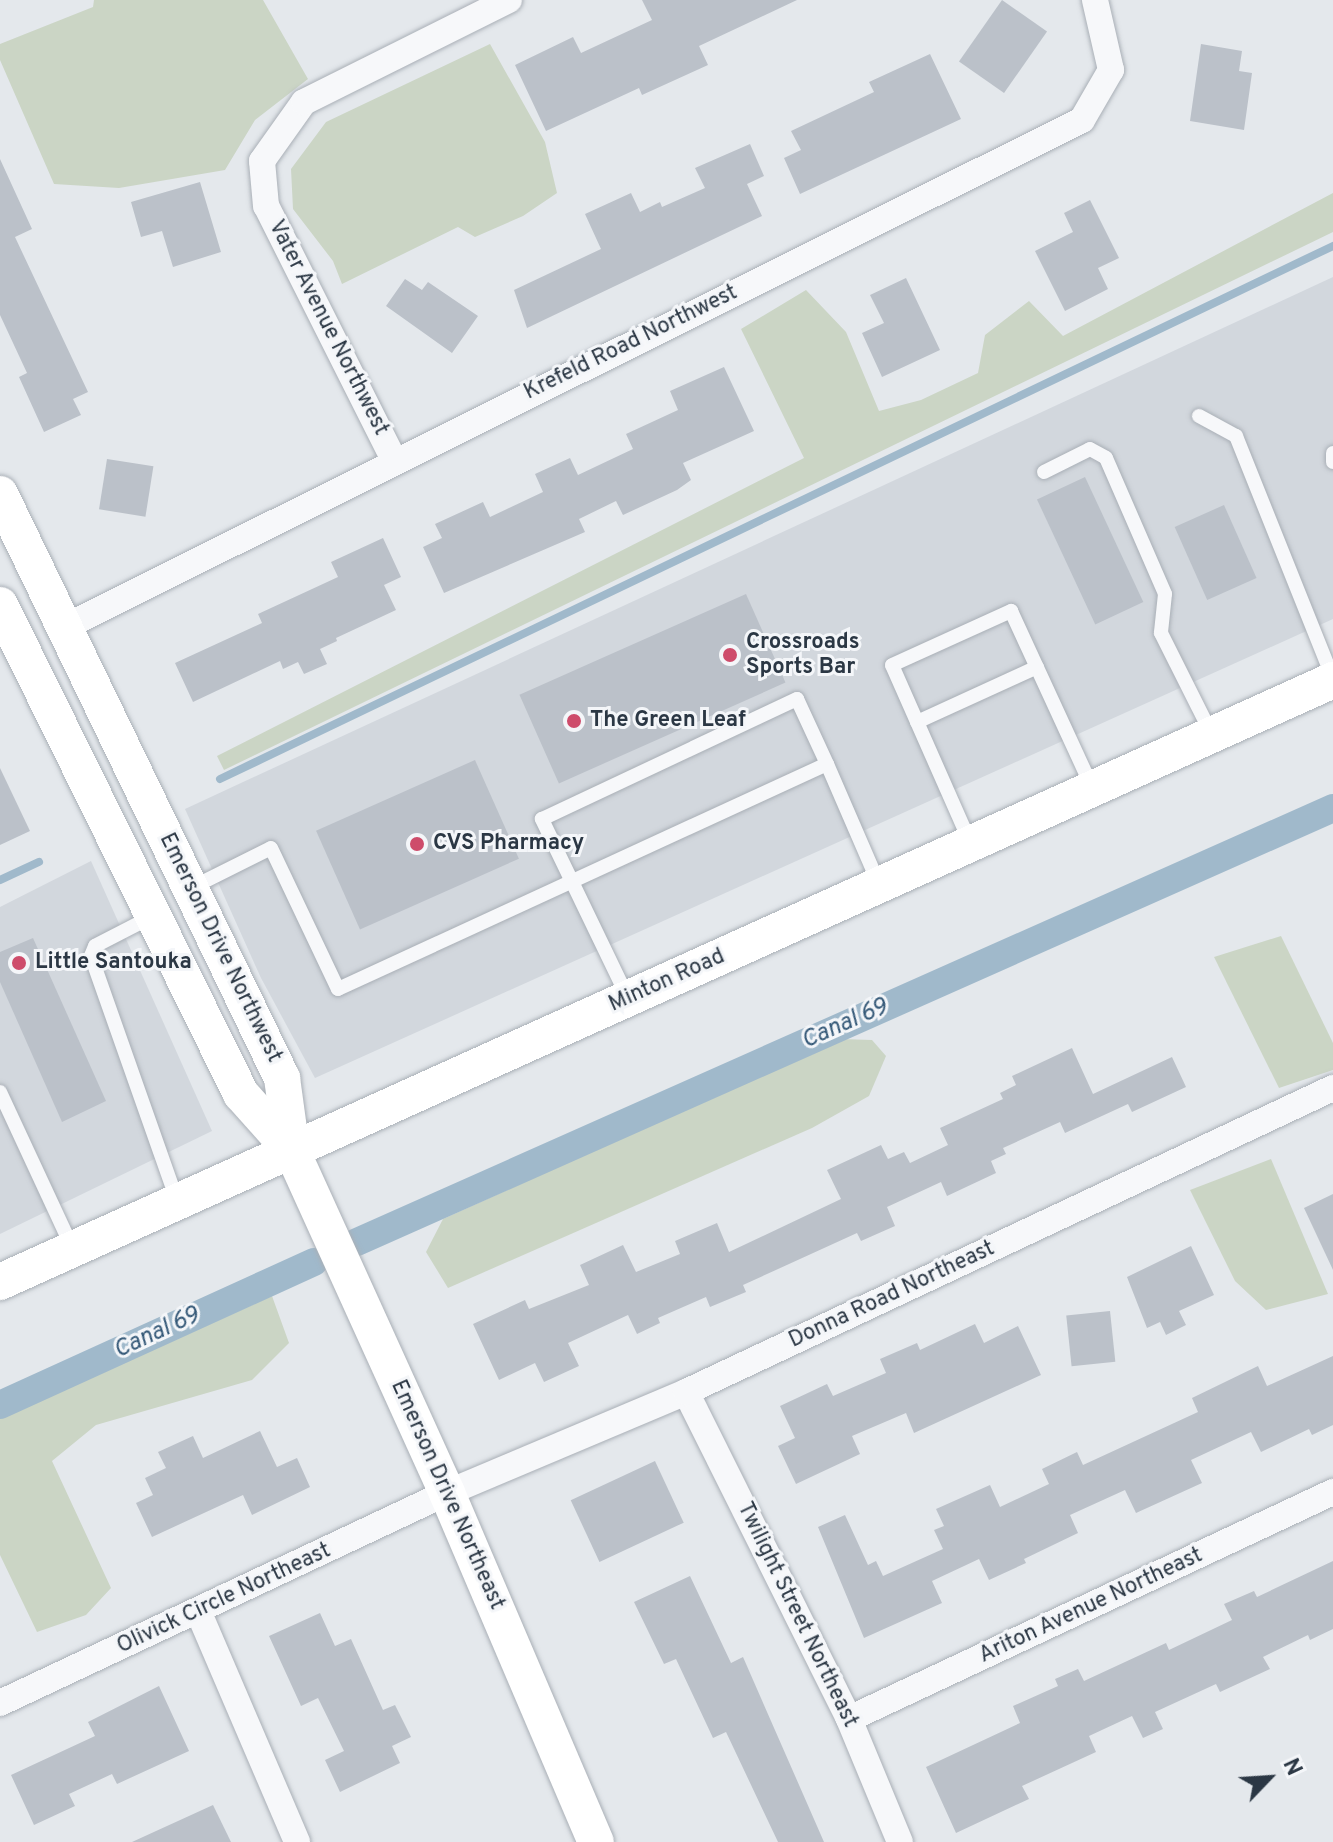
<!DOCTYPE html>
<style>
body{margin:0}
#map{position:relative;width:1333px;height:1842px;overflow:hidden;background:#e4e8ec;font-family:Overpass,sans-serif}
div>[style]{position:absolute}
.built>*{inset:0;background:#d2d7dd}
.green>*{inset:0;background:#cbd5c5}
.stream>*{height:8px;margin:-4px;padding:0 4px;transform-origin:4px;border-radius:4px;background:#a0b9cb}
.canal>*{height:28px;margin:-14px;padding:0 14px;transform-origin:14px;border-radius:14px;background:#a0b9cb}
.building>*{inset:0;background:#bbc1c9;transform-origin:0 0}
.roads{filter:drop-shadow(0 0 2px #a9afb6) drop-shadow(0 0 2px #a9afb6)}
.lane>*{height:14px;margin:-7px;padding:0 7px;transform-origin:7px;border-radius:7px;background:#f7f8fa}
.street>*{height:26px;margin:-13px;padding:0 13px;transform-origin:13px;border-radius:13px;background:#f7f8fa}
.secondary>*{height:36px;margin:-18px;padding:0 18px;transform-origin:18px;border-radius:18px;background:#fff}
.dots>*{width:22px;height:22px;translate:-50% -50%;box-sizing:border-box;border:4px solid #f4f6f9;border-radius:50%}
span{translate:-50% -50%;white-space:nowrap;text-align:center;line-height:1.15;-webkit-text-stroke:6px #f4f6f9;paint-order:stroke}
.street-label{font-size:22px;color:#2b3744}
.poi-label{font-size:22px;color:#2b3744;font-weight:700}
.left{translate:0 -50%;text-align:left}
.water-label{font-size:24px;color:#355978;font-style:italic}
.north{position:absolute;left:1229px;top:1738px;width:80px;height:80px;-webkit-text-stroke:6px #f4f6f9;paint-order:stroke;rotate:65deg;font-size:22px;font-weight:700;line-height:32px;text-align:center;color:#2b3744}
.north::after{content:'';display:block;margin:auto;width:28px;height:36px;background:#2b3744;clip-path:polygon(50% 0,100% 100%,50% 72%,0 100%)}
</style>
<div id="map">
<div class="built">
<i style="clip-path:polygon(1333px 277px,1333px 619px,315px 1078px,261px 978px,185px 809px)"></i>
<i style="clip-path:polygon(91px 861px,212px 1131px,0 1234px,0 907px)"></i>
</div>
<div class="green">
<i style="clip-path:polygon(94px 0,263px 0,308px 79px,255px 120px,225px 170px,119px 188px,54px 184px,0 60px,0 44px,93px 7px)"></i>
<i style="clip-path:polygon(490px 44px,545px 142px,557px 193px,523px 216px,475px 237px,458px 227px,342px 284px,333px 261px,293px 209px,291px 169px,326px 122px)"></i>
<i style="clip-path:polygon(1333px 193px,1333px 232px,224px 770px,217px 756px,804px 458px,741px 329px,806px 290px,846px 332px,879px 411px,921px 400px,978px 373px,985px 335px,1029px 301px,1063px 336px)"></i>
<i style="clip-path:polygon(1281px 936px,1333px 1043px,1333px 1070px,1279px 1088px,1214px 957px)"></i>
<i style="clip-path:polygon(841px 1039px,872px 1040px,886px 1056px,869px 1096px,812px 1128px,448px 1288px,426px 1252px,443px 1219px)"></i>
<i style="clip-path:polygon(1271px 1159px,1328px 1294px,1266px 1310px,1235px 1281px,1190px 1190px)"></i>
<i style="clip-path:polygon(272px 1296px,289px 1343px,252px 1380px,96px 1425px,52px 1461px,111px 1588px,86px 1615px,37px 1632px,0 1555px,0 1418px)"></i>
</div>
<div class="stream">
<i style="left:220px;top:779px;width:1234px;rotate:-25.59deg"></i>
<i style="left:0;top:880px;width:43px;rotate:-24.8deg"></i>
</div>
<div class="canal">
<i style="left:357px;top:1242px;width:1068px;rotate:-23.97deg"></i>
<i style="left:0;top:1405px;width:345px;rotate:-24.5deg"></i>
</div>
<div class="building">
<i style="clip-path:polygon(642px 0,797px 0,699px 46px,708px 65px,642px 95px,639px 88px,546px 131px,515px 65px,573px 37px,581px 53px,652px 20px)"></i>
<i style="left:1002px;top:0;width:55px;height:75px;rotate:35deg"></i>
<i style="clip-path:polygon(1201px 44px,1242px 51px,1239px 71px,1252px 73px,1244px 130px,1190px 121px)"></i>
<i style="clip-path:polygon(930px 54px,961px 119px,800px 194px,784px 158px,801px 150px,791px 131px,874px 92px,869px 82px)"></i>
<i style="clip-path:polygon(750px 144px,764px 176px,747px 184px,762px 216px,527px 328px,514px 290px,601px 249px,585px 214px,631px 193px,640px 212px,660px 202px,662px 207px,705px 188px,695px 168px)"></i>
<i style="clip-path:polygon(0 159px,32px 229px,15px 237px,88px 392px,73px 399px,81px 415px,44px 432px,19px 377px,27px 373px,0 315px)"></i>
<i style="clip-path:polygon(200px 182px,221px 252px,173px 267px,162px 231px,141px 237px,131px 202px)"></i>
<i style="clip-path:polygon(1090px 200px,1119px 258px,1098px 268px,1108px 289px,1065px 311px,1035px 251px,1073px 232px,1064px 213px)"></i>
<i style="clip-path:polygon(906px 278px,940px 350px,882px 377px,862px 333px,884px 323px,870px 295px)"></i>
<i style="clip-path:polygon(405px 279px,422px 290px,428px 282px,478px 316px,452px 353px,386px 306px)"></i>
<i style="clip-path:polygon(724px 367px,754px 431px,683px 463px,691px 480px,677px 490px,623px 515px,616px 501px,579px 519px,585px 532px,444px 593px,423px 547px,442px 538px,435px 524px,483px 502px,490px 517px,543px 492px,535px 474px,570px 458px,578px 475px,633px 449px,626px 434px,678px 410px,670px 391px)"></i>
<i style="left:107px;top:459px;width:47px;height:51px;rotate:9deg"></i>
<i style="left:1085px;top:477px;width:138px;height:53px;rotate:65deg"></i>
<i style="left:1224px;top:505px;width:80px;height:54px;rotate:66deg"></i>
<i style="clip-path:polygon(383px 538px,401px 577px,384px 585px,396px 610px,336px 638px,337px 641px,320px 649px,327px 664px,304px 674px,298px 662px,283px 669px,280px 661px,193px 702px,175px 663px,262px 623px,258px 614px,338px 577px,331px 562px)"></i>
<i style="left:746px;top:594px;width:97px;height:248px;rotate:66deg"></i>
<i style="left:475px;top:760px;width:108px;height:174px;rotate:66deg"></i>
<i style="clip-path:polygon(0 768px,30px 831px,0 845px)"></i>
<i style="clip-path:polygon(33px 938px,106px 1101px,62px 1122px,0 982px,0 952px)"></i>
<i style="clip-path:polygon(1072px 1048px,1093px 1094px,1172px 1057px,1186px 1087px,1132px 1112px,1128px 1104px,1065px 1133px,1060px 1122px,1003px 1148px,1006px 1154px,991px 1161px,996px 1173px,947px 1196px,941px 1182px,887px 1207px,895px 1226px,861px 1241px,857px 1233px,743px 1285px,746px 1292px,710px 1307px,706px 1297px,658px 1318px,660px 1323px,637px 1334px,628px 1315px,568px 1343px,579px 1366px,544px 1382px,535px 1363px,499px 1380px,473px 1324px,525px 1300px,529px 1309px,589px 1285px,580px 1265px,623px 1245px,636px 1272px,680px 1254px,675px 1241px,717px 1223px,729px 1252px,841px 1199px,827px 1170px,881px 1145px,888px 1159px,904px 1152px,910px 1163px,948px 1145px,940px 1128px,1003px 1099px,1000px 1093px,1016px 1085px,1012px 1076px)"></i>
<i style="clip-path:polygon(1333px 1194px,1333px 1270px,1304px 1208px)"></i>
<i style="clip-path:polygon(1191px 1246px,1214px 1295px,1179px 1311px,1186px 1325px,1166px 1335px,1160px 1322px,1147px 1328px,1127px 1277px)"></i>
<i style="left:1110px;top:1311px;width:51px;height:44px;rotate:84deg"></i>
<i style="clip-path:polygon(975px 1324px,984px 1343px,1018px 1326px,1041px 1375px,914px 1433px,906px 1413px,852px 1436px,860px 1454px,796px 1484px,778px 1446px,795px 1438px,780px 1406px,827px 1384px,833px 1396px,886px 1373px,880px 1359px,917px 1343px,920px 1350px)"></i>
<i style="clip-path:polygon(1333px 1356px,1333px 1425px,1312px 1435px,1309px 1429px,1261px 1452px,1251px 1432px,1191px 1460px,1202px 1483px,1136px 1513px,1125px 1490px,1070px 1515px,1078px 1533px,1024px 1559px,1026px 1563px,989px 1580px,979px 1559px,932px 1581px,942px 1603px,864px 1638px,818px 1527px,845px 1515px,868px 1565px,876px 1561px,883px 1576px,943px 1549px,934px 1530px,944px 1526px,936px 1509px,990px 1485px,1000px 1507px,1049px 1484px,1042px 1469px,1077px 1452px,1083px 1465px,1198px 1412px,1192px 1398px,1258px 1366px,1267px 1386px)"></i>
<i style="clip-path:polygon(260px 1431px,277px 1467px,297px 1458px,310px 1487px,252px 1515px,243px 1495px,152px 1537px,136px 1503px,153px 1495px,145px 1478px,166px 1468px,158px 1452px,193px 1436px,203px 1458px)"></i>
<i style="left:655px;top:1461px;width:68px;height:93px;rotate:65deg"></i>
<i style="clip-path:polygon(1333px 1561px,1333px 1629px,1310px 1640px,1308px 1635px,1263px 1657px,1270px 1669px,1220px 1692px,1216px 1684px,1155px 1712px,1163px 1729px,1143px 1738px,1132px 1716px,1089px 1736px,1096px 1752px,1022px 1786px,1029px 1799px,956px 1833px,926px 1767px,1020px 1723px,1013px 1706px,1058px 1686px,1055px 1679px,1078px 1669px,1084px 1681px,1166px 1643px,1169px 1650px,1232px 1620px,1224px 1604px,1254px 1591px,1257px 1597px)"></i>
<i style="clip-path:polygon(690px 1576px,731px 1663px,743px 1657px,824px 1842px,778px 1842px,726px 1732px,713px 1738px,676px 1659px,664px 1664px,634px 1602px)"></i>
<i style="clip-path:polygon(320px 1613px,335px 1646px,351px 1639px,383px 1710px,395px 1705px,411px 1737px,392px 1746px,400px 1763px,340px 1792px,325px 1760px,344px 1751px,318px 1698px,301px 1706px,269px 1636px)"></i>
<i style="clip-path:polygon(159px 1686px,189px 1751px,117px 1784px,112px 1774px,69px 1794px,75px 1806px,34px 1825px,11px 1775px,95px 1736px,88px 1722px)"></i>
<i style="clip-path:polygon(213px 1805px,231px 1842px,132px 1842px)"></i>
</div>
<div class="roads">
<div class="lane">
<i style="left:1199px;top:416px;width:42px;rotate:28.4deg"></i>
<i style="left:1236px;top:436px;width:262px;rotate:68.2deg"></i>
<i style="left:1333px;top:453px;width:9px;rotate:90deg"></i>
<i style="left:1044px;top:472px;width:51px;rotate:-26.6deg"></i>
<i style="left:1090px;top:449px;width:18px;rotate:29deg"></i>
<i style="left:1106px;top:458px;width:148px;rotate:66.5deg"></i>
<i style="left:1165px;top:594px;width:39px;rotate:96deg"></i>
<i style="left:1161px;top:633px;width:112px;rotate:63.4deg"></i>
<i style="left:917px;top:722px;width:132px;rotate:-24.6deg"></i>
<i style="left:970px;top:842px;width:193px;rotate:-113.8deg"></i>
<i style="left:892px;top:665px;width:131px;rotate:-24.4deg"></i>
<i style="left:1011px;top:611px;width:194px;rotate:65.3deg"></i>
<i style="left:191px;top:888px;width:89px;rotate:-26.6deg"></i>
<i style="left:271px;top:848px;width:156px;rotate:64.6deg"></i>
<i style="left:338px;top:989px;width:538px;rotate:-24.71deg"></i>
<i style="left:827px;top:764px;width:131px;rotate:66.6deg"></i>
<i style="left:153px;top:916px;width:65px;rotate:152.7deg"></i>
<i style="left:95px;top:946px;width:11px;rotate:112deg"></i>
<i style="left:91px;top:956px;width:259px;rotate:70.6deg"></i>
<i style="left:628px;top:998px;width:199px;rotate:-115.7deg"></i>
<i style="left:542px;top:819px;width:282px;rotate:-25.2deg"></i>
<i style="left:797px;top:699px;width:72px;rotate:65.2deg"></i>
<i style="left:0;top:1092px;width:173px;rotate:65.1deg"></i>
</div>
<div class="street">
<i style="left:394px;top:460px;width:284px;rotate:-116.7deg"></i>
<i style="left:266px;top:206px;width:45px;rotate:-95.1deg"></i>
<i style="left:262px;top:161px;width:72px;rotate:-54.6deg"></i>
<i style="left:304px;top:102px;width:229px;rotate:-26.5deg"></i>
<i style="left:65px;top:627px;width:1136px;rotate:-26.5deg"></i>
<i style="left:1082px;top:120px;width:58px;rotate:-59.9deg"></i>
<i style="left:1111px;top:70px;width:72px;rotate:-102.9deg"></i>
<i style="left:686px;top:1392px;width:365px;rotate:63.5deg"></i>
<i style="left:849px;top:1719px;width:133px;rotate:67.5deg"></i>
<i style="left:199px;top:1613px;width:249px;rotate:66.8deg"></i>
<i style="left:0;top:1703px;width:494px;rotate:-25.2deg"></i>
<i style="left:447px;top:1493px;width:259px;rotate:-22.9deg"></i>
<i style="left:686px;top:1392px;width:715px;rotate:-25.17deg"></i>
<i style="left:849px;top:1719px;width:535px;rotate:-25.13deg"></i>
</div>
<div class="secondary">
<i style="left:0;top:494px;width:649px;rotate:64.23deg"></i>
<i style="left:282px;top:1078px;width:74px;rotate:82.2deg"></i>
<i style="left:0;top:605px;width:545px;rotate:63.76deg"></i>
<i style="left:241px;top:1094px;width:76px;rotate:48.2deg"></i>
<i style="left:292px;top:1151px;width:375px;rotate:65.6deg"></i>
<i style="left:447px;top:1493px;width:379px;rotate:66.9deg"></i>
<i style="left:0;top:1282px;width:1463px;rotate:-24.3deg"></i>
</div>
</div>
<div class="dots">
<i style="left:730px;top:655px;background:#ce4c6b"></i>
<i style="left:574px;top:721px;background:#ce4c6b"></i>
<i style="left:417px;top:844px;background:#ce4c6b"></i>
<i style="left:19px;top:963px;background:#ce4c6b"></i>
</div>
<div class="street-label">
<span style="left:328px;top:328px;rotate:63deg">Vater Avenue Northwest</span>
<span style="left:631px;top:343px;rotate:-26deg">Krefeld Road Northwest</span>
<span style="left:220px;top:948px;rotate:64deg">Emerson Drive Northwest</span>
<span style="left:667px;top:981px;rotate:-24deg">Minton Road</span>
<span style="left:892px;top:1295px;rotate:-25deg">Donna Road Northeast</span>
<span style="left:447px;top:1495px;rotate:66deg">Emerson Drive Northeast</span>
<span style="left:224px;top:1599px;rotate:-25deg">Olivick Circle Northeast</span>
<span style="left:1091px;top:1606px;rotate:-25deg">Ariton Avenue Northeast</span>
<span style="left:797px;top:1615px;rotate:64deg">Twilight Street Northeast</span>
</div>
<div class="poi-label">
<span class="left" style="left:746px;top:655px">Crossroads<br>Sports Bar</span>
<span class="left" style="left:590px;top:721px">The Green Leaf</span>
<span class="left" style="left:433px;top:844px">CVS Pharmacy</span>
<span class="left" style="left:35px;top:963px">Little Santouka</span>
</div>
<div class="water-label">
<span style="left:845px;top:1025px;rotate:-24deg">Canal 69</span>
<span style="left:157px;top:1334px;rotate:-25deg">Canal 69</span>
</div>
<div class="north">N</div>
</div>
